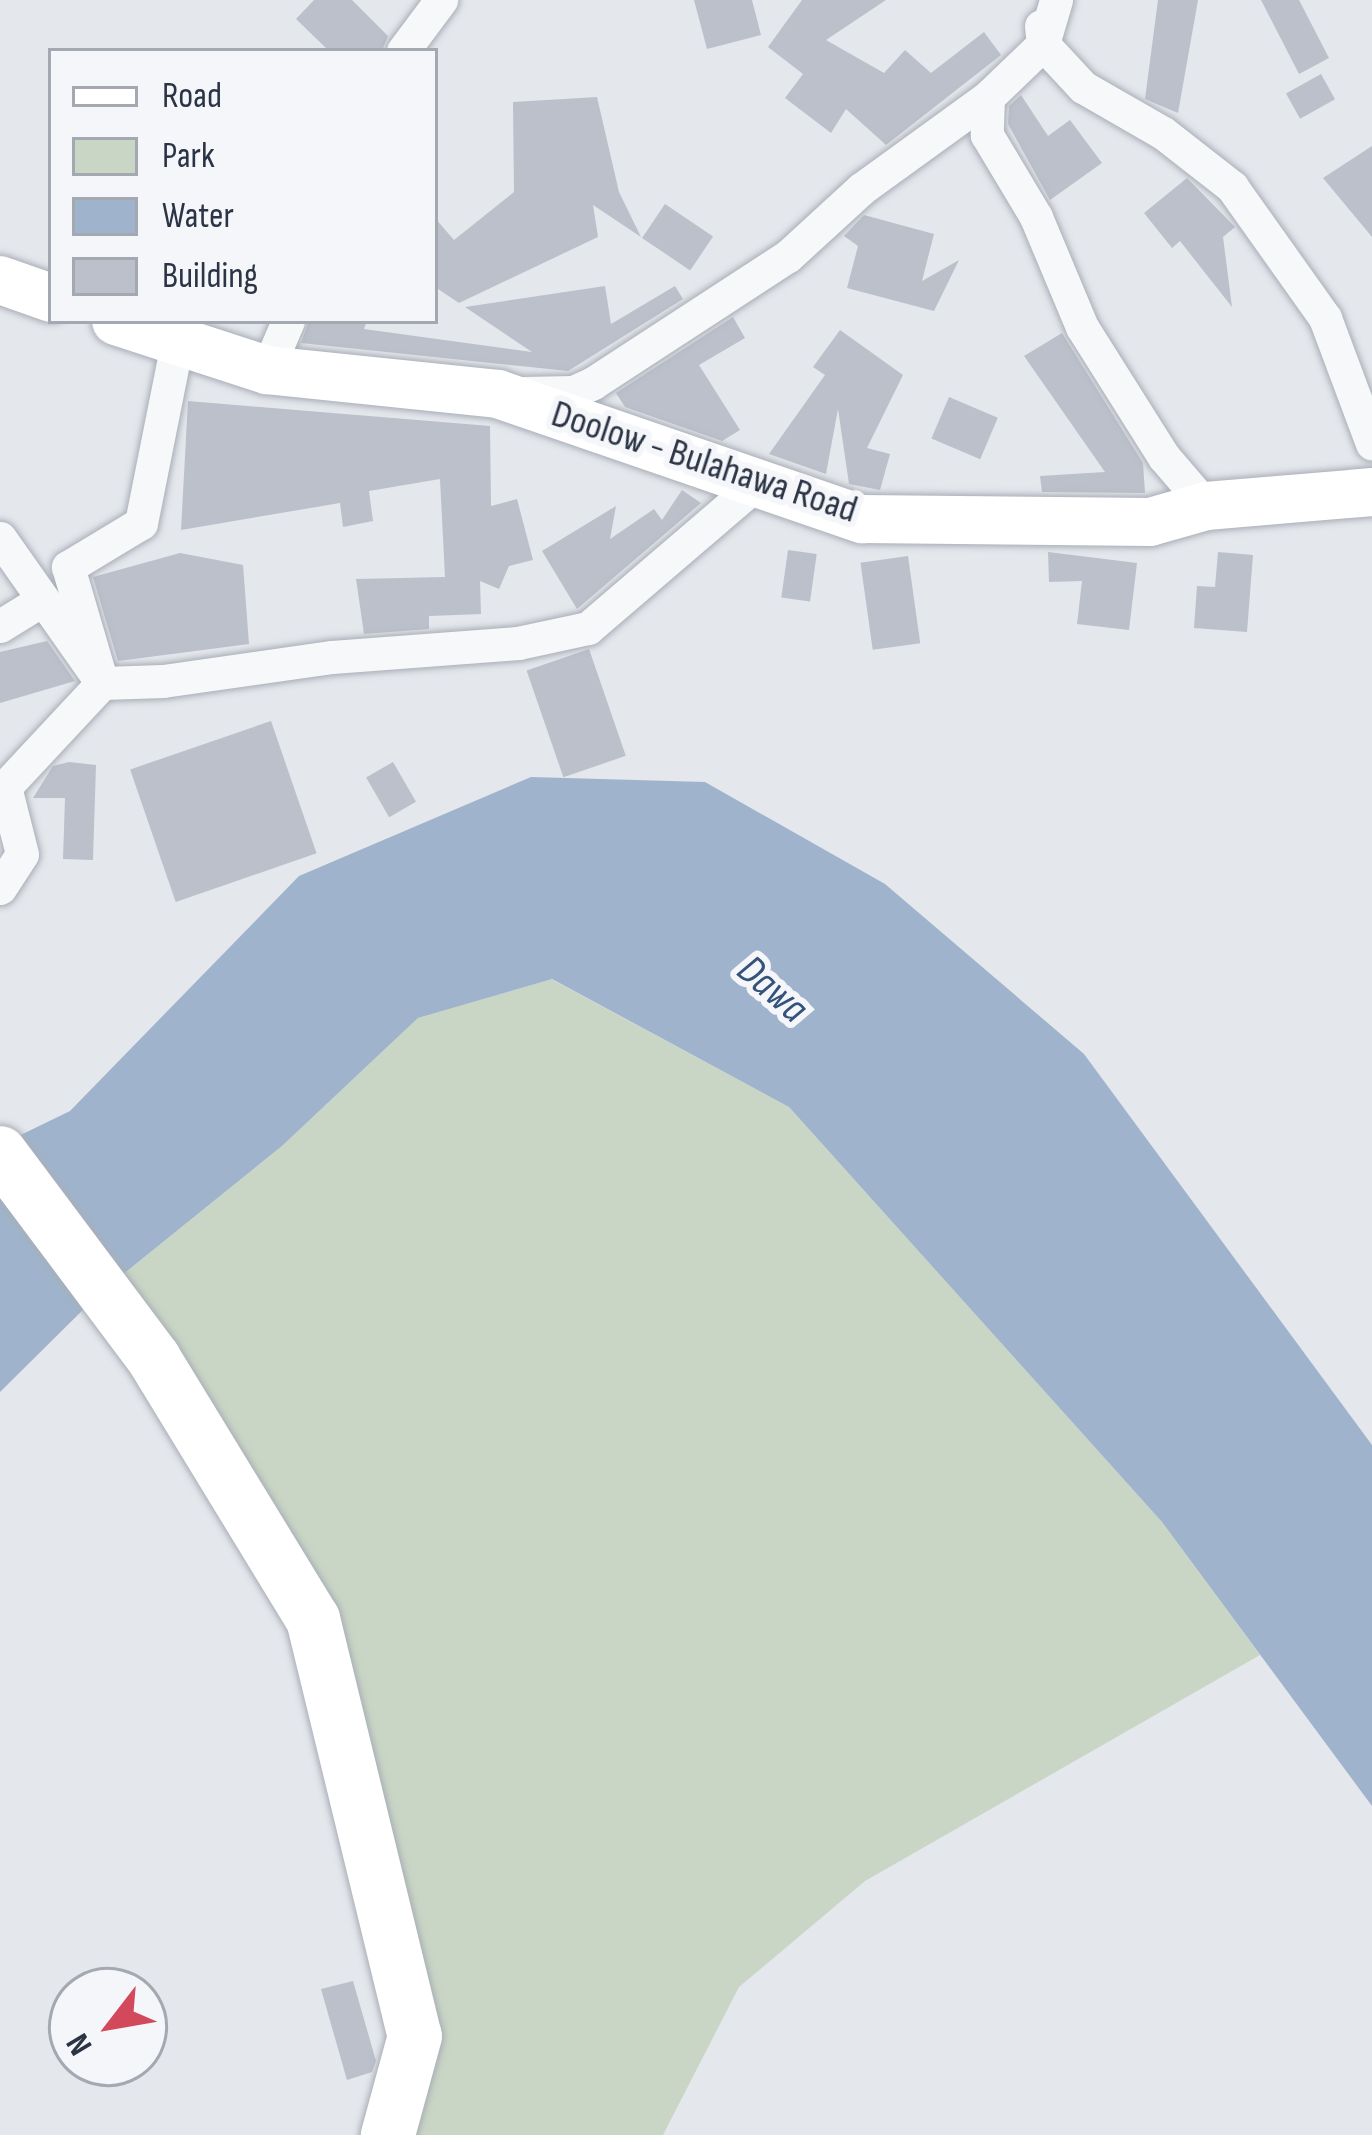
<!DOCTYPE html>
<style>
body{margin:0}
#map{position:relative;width:1372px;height:2135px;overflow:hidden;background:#e4e7ec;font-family:"Sofia Sans Condensed",sans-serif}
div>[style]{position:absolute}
.green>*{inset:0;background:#c9d6c5}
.water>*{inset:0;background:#9fb4cc}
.building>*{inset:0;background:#bbc0ca;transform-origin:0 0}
.roads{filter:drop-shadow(0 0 3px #a9aeb7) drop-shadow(0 0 3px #a9aeb7)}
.minor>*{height:33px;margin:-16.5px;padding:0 16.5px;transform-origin:16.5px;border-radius:16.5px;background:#f7f8fa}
.secondary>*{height:48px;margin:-24px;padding:0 24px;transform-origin:24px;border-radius:24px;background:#fff}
.primary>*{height:54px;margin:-27px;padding:0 27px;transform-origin:27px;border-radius:27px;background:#fff}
span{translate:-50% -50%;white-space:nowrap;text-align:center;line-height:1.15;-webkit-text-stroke:12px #f4f6f9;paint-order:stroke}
.street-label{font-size:39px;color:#2b3445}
.water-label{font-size:42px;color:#34527a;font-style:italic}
.legend{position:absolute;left:48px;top:48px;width:390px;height:276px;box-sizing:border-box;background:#f4f6f9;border:3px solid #a4a8b1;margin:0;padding:15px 21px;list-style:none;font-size:36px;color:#2b3445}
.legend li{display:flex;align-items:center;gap:24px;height:60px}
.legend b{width:60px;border:3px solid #a4a8b1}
.north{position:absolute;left:48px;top:1967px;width:120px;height:120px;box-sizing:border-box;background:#f4f6f9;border:3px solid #a4a8b1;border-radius:50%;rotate:239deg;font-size:33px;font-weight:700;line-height:48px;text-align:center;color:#2b3445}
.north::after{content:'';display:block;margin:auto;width:42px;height:54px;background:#d1495b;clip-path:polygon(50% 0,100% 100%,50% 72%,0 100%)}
</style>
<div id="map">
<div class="green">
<i style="clip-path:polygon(551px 979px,789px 1107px,1162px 1522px,1260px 1655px,865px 1881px,739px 1987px,663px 2135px,377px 2135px,407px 2033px,306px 1621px,101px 1292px,282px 1146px,418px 1018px)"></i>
</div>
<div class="water">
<i style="clip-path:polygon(531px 777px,705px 782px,885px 884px,1084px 1054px,1372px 1445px,1372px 1806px,1162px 1522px,789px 1107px,552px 979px,418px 1018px,282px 1146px,101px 1292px,0 1392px,0 1145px,70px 1111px,299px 876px)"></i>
</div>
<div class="building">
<i style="clip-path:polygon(314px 0,352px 0,388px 36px,382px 51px,329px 51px,296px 19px)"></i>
<i style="clip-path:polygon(694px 0,752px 0,761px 35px,707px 49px)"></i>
<i style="clip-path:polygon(802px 0,886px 0,826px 40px,884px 73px,905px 50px,931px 73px,984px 32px,1001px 55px,886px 145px,846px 109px,831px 133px,785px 98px,803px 74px,768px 47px)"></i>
<i style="clip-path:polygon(1158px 0,1198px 0,1178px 113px,1145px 99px)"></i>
<i style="clip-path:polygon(1261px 0,1299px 0,1329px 58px,1299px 74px)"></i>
<i style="left:1321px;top:74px;width:29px;height:40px;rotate:61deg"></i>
<i style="clip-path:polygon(1021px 95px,1048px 136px,1070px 120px,1102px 163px,1050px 200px,1008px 124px,1009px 106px)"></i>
<i style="clip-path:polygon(597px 97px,619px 192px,641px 237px,593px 205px,598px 237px,459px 303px,435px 287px,435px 218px,454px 240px,514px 192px,513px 102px)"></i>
<i style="clip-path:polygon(1372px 146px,1372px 237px,1323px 178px)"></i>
<i style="clip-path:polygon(1187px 178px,1235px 227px,1223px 237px,1232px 307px,1180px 241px,1172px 248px,1144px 213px)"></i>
<i style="left:665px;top:204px;width:58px;height:41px;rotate:34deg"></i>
<i style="clip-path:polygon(864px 215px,934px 234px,922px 281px,959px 260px,934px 311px,847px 288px,858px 246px,844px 236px)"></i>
<i style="clip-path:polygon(605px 286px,611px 324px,675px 286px,683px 299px,568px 371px,301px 343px,309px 321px,367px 321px,364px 329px,532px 352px,465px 307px)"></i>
<i style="clip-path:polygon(733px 317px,745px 338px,699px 365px,740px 430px,722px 441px,625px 407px,616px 393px)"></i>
<i style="clip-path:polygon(840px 330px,903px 375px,867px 448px,890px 454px,880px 490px,849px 484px,838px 409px,826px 474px,769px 454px,825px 375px,813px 367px)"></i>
<i style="clip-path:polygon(1062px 333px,1143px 463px,1145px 493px,1042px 492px,1040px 476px,1105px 472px,1024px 356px)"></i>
<i style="left:949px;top:397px;width:53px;height:45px;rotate:23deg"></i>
<i style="clip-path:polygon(188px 401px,490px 426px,491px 506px,517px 499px,533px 560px,509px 566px,499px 589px,480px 581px,481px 614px,429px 616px,429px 629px,364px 634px,356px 579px,445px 577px,440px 479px,369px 491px,373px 521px,343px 527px,340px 503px,181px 530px)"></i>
<i style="clip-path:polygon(682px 490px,701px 503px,577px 609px,542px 551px,616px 506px,610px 539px,654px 509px,662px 520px)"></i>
<i style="left:788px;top:550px;width:29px;height:48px;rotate:8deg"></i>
<i style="clip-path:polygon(1048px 552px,1137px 563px,1129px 630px,1077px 624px,1082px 581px,1049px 582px)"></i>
<i style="clip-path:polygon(1218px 552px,1253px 555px,1247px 632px,1194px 628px,1197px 586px,1215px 587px)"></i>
<i style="clip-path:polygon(180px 553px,243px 565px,249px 644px,118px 661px,93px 577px)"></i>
<i style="left:908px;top:556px;width:88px;height:48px;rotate:82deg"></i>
<i style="clip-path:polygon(47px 641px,75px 681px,0 703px,0 652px)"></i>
<i style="left:589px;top:649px;width:113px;height:66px;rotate:71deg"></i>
<i style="left:271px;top:721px;width:140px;height:149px;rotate:71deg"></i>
<i style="clip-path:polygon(69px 762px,96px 765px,93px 860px,63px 859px,65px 798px,33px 798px,53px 766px)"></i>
<i style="left:393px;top:762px;width:46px;height:31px;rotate:60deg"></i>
<i style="clip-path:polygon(353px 1981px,376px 2061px,372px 2072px,347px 2080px,321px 1989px)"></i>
</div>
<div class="roads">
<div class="minor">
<i style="left:1041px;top:26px;width:18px;rotate:84deg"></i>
<i style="left:1043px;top:44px;width:59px;rotate:47.1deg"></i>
<i style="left:1083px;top:87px;width:92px;rotate:29.9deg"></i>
<i style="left:1163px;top:133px;width:88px;rotate:38deg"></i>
<i style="left:1232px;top:187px;width:161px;rotate:54.6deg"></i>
<i style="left:1325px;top:318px;width:134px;rotate:69.5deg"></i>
<i style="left:403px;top:51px;width:64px;rotate:-53.3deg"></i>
<i style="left:988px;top:97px;width:38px;rotate:92deg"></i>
<i style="left:987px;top:135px;width:96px;rotate:59.1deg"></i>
<i style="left:1036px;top:217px;width:119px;rotate:67.3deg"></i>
<i style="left:1082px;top:327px;width:154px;rotate:57.8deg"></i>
<i style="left:1164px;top:457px;width:65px;rotate:49.4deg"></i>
<i style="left:267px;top:370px;width:53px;rotate:-66.8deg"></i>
<i style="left:524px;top:393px;width:49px;rotate:-1.2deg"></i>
<i style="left:573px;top:392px;width:22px;rotate:-24deg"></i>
<i style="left:593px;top:383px;width:233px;rotate:-33.1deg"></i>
<i style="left:788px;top:256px;width:99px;rotate:-42.5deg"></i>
<i style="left:861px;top:189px;width:157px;rotate:-35.9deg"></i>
<i style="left:988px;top:97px;width:76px;rotate:-43.9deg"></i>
<i style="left:1043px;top:44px;width:46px;rotate:-73.5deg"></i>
<i style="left:0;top:538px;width:177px;rotate:54.9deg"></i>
<i style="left:102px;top:683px;width:61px;rotate:-1.9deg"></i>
<i style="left:163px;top:681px;width:171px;rotate:-8.1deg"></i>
<i style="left:332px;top:657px;width:187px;rotate:-4.3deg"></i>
<i style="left:518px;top:643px;width:72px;rotate:-12.1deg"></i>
<i style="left:588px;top:628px;width:221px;rotate:-40.6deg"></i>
<i style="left:0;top:626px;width:49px;rotate:-31.8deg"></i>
<i style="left:0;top:888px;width:40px;rotate:-57.1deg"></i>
<i style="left:22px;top:854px;width:69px;rotate:-104.2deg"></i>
<i style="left:5px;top:787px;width:142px;rotate:-47deg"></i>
<i style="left:102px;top:683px;width:121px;rotate:-106.3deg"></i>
<i style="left:68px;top:567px;width:85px;rotate:-31.1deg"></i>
<i style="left:141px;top:523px;width:184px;rotate:-78.7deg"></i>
</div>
<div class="secondary">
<i style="left:0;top:280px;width:54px;rotate:19.4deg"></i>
<i style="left:116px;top:321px;width:159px;rotate:18deg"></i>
<i style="left:267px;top:370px;width:232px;rotate:5.9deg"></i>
<i style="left:498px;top:394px;width:385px;rotate:19deg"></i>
<i style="left:862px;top:519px;width:288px;rotate:0.6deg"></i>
<i style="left:1150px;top:522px;width:58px;rotate:-15.9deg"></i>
<i style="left:1206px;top:506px;width:167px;rotate:-4.8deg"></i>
</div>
<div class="primary">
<i style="left:0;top:1153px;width:257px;rotate:53.2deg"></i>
<i style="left:154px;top:1359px;width:305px;rotate:58.6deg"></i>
<i style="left:313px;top:1619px;width:429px;rotate:76.3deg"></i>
<i style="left:415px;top:2036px;width:103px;rotate:105.3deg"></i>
</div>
</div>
<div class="street-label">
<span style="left:704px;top:463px;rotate:18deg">Doolow - Bulahawa Road</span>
</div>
<div class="water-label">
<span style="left:772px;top:990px;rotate:41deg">Dawa</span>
</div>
<ul class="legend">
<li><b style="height:15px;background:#fff"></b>Road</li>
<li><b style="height:33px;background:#c9d6c5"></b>Park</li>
<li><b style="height:33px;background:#9fb4cc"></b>Water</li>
<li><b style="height:33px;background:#bbc0ca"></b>Building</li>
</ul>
<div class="north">N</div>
</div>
